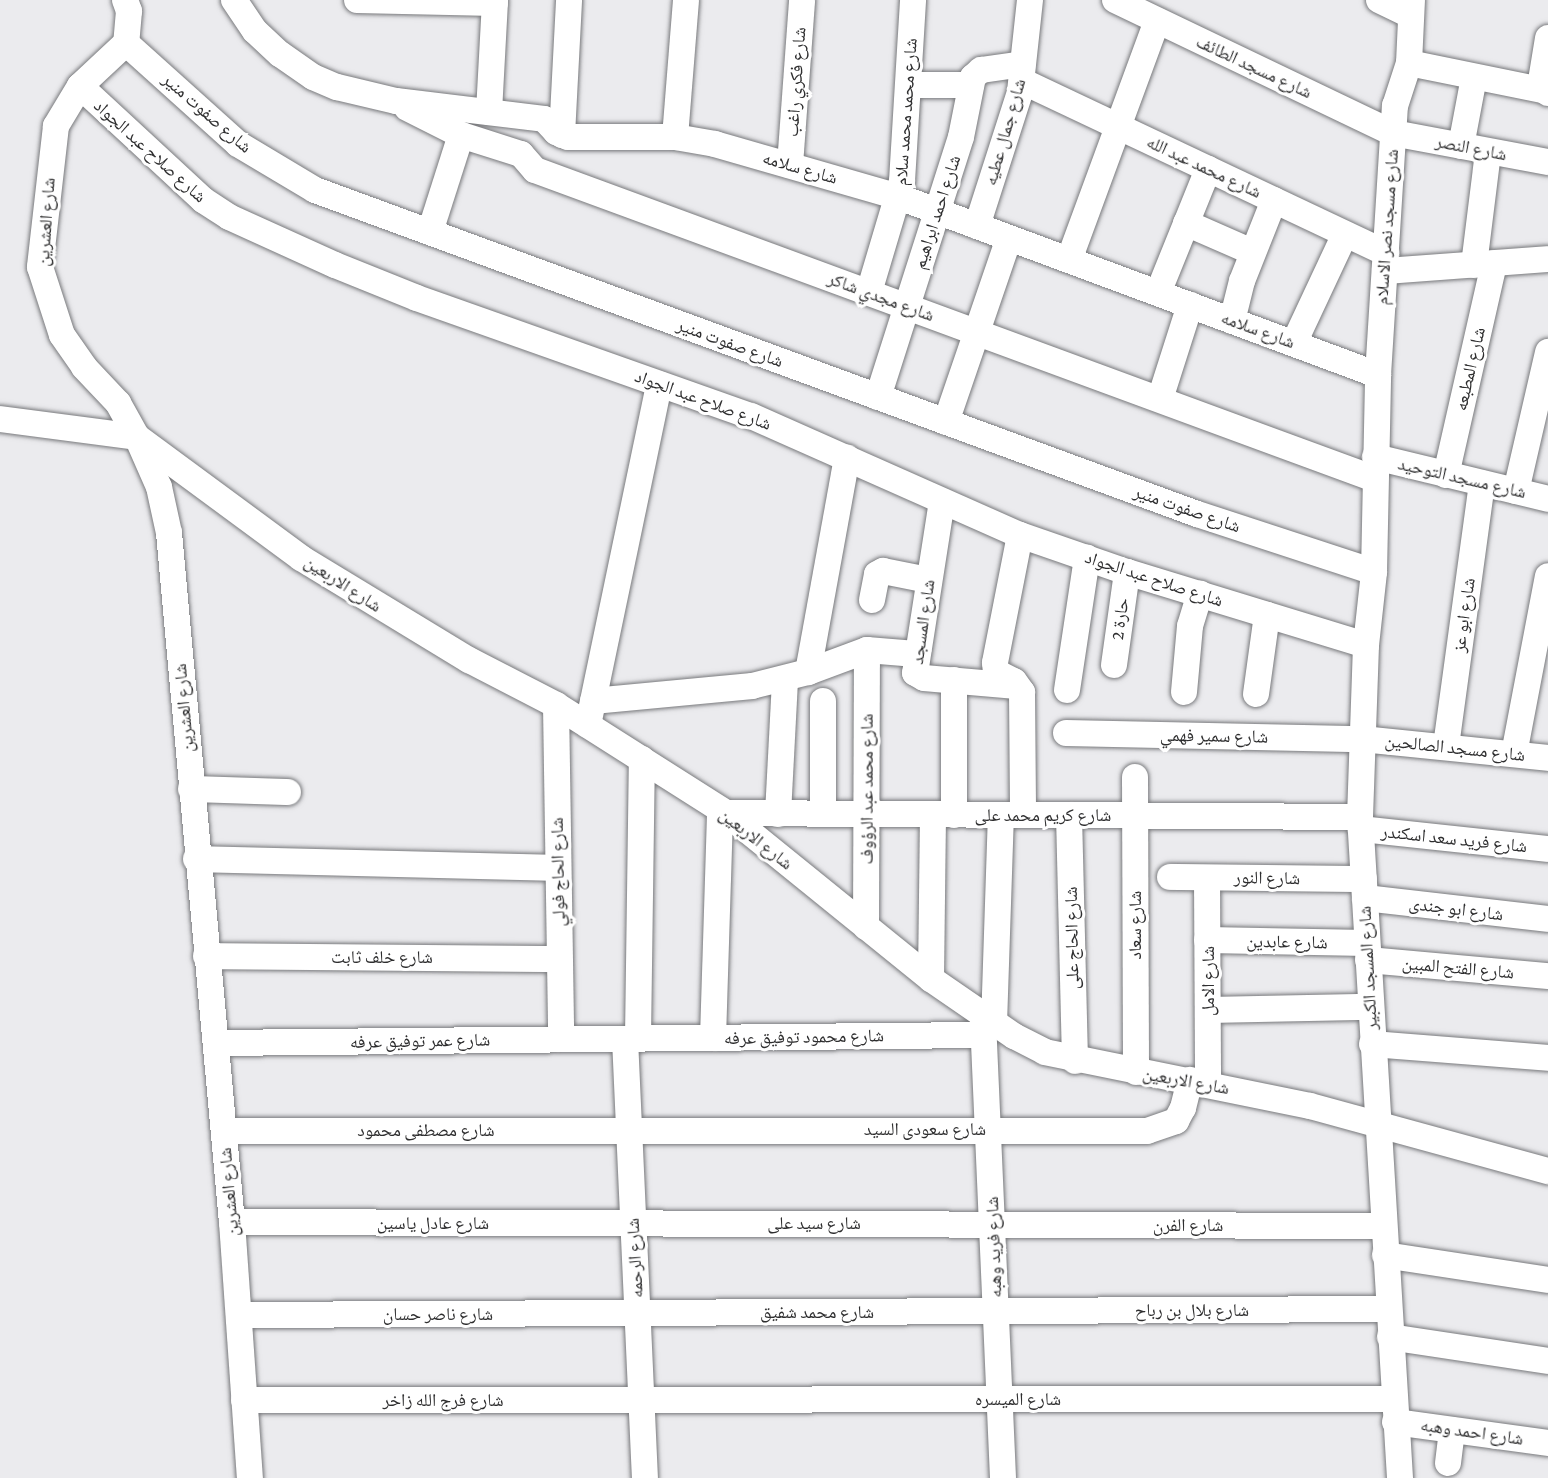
<!DOCTYPE html>
<meta charset="utf-8">
<style>
body{margin:0}
#map{position:relative;width:1548px;height:1478px;overflow:hidden;background:#ebebee;font-family:"Crimson Pro","Noto Naskh Arabic",serif}
div>[style]{position:absolute}
.roads{filter:drop-shadow(0 0 2px #78797c) drop-shadow(0 0 2px #78797c)}
.minor>*{height:26px;margin:-13px;padding:0 13px;transform-origin:13px;border-radius:13px;background:#fff}
span{translate:-50% -50%;white-space:nowrap;text-align:center;line-height:1.15;-webkit-text-stroke:6px #fff;paint-order:stroke}
.street-label{font-size:18px;color:#2e2e2f}
</style>
<div id="map">
<div class="roads">
<div class="minor">
<i style="left:125px;top:0;width:12px;rotate:70deg"></i>
<i style="left:129px;top:11px;width:32px;rotate:95deg"></i>
<i style="left:126px;top:43px;width:63px;rotate:136.9deg"></i>
<i style="left:80px;top:86px;width:47px;rotate:121deg"></i>
<i style="left:56px;top:126px;width:142px;rotate:96.5deg"></i>
<i style="left:40px;top:267px;width:71px;rotate:72.1deg"></i>
<i style="left:62px;top:335px;width:39px;rotate:55deg"></i>
<i style="left:84px;top:367px;width:50px;rotate:46.6deg"></i>
<i style="left:118px;top:403px;width:39px;rotate:61deg"></i>
<i style="left:137px;top:437px;width:55px;rotate:66.3deg"></i>
<i style="left:159px;top:487px;width:47px;rotate:77.7deg"></i>
<i style="left:169px;top:533px;width:692px;rotate:84.78deg"></i>
<i style="left:232px;top:1222px;width:257px;rotate:86deg"></i>
<i style="left:234px;top:0;width:37px;rotate:56deg"></i>
<i style="left:255px;top:31px;width:34px;rotate:43deg"></i>
<i style="left:280px;top:54px;width:40px;rotate:34.9deg"></i>
<i style="left:313px;top:77px;width:26px;rotate:23deg"></i>
<i style="left:337px;top:87px;width:61px;rotate:13.3deg"></i>
<i style="left:396px;top:101px;width:149px;rotate:6.9deg"></i>
<i style="left:544px;top:119px;width:18px;rotate:47deg"></i>
<i style="left:556px;top:132px;width:13px;rotate:23deg"></i>
<i style="left:568px;top:137px;width:107px"></i>
<i style="left:675px;top:137px;width:41px;rotate:9.9deg"></i>
<i style="left:715px;top:144px;width:191px;rotate:16.1deg"></i>
<i style="left:899px;top:197px;width:511px;rotate:20.39deg"></i>
<i style="left:357px;top:0;width:138px;rotate:1.2deg"></i>
<i style="left:1115px;top:0;width:308px;rotate:25.6deg"></i>
<i style="left:1393px;top:133px;width:158px;rotate:10.6deg"></i>
<i style="left:1379px;top:0;width:34px;rotate:26deg"></i>
<i style="left:1548px;top:38px;width:50px;rotate:99.3deg"></i>
<i style="left:1540px;top:87px;width:10px;rotate:37deg"></i>
<i style="left:126px;top:43px;width:151px;rotate:42deg"></i>
<i style="left:238px;top:144px;width:90px;rotate:30.9deg"></i>
<i style="left:315px;top:190px;width:940px;rotate:20.17deg"></i>
<i style="left:1197px;top:514px;width:186px;rotate:18.1deg"></i>
<i style="left:1409px;top:63px;width:136px;rotate:11.5deg"></i>
<i style="left:1022px;top:81px;width:403px;rotate:25.3deg"></i>
<i style="left:909px;top:85px;width:62px"></i>
<i style="left:80px;top:86px;width:168px;rotate:42.8deg"></i>
<i style="left:203px;top:200px;width:31px;rotate:33deg"></i>
<i style="left:229px;top:217px;width:116px;rotate:24.4deg"></i>
<i style="left:335px;top:265px;width:88px;rotate:21.9deg"></i>
<i style="left:417px;top:298px;width:354px;rotate:19.5deg"></i>
<i style="left:751px;top:416px;width:294px;rotate:23.9deg"></i>
<i style="left:1020px;top:535px;width:113px;rotate:19.1deg"></i>
<i style="left:1127px;top:572px;width:250px;rotate:17deg"></i>
<i style="left:407px;top:108px;width:60px;rotate:26.6deg"></i>
<i style="left:461px;top:135px;width:63px;rotate:17.6deg"></i>
<i style="left:521px;top:154px;width:21px;rotate:49deg"></i>
<i style="left:535px;top:170px;width:895px;rotate:20.2deg"></i>
<i style="left:489px;top:112px;width:112px;rotate:-86.9deg"></i>
<i style="left:562px;top:135px;width:135px;rotate:-87deg"></i>
<i style="left:675px;top:137px;width:137px;rotate:-85.4deg"></i>
<i style="left:1461px;top:146px;width:70px;rotate:-79.3deg"></i>
<i style="left:790px;top:165px;width:165px;rotate:-85.8deg"></i>
<i style="left:1186px;top:223px;width:72px;rotate:23.7deg"></i>
<i style="left:977px;top:226px;width:141px;rotate:-72.2deg"></i>
<i style="left:1020px;top:92px;width:93px;rotate:-83.8deg"></i>
<i style="left:430px;top:232px;width:102px;rotate:-72.3deg"></i>
<i style="left:1069px;top:260px;width:255px;rotate:-69.8deg"></i>
<i style="left:1474px;top:265px;width:114px;rotate:-82.9deg"></i>
<i style="left:1385px;top:271px;width:163px;rotate:-4.2deg"></i>
<i style="left:869px;top:292px;width:116px;rotate:-73.4deg"></i>
<i style="left:902px;top:181px;width:181px;rotate:-86.5deg"></i>
<i style="left:1158px;top:293px;width:134px;rotate:-68deg"></i>
<i style="left:1232px;top:321px;width:41px;rotate:-76deg"></i>
<i style="left:1242px;top:281px;width:87px;rotate:-68.4deg"></i>
<i style="left:1294px;top:343px;width:120px;rotate:-64.9deg"></i>
<i style="left:878px;top:397px;width:273px;rotate:-72.3deg"></i>
<i style="left:961px;top:137px;width:61px;rotate:-78.7deg"></i>
<i style="left:973px;top:77px;width:11px;rotate:-41deg"></i>
<i style="left:981px;top:70px;width:42px;rotate:-8.1deg"></i>
<i style="left:1160px;top:399px;width:99px;rotate:-72.3deg"></i>
<i style="left:0;top:419px;width:138px;rotate:7.5deg"></i>
<i style="left:137px;top:437px;width:204px;rotate:36.4deg"></i>
<i style="left:301px;top:558px;width:197px;rotate:31.3deg"></i>
<i style="left:469px;top:660px;width:98px;rotate:27.3deg"></i>
<i style="left:556px;top:705px;width:201px;rotate:32.4deg"></i>
<i style="left:726px;top:813px;width:264px;rotate:39deg"></i>
<i style="left:931px;top:979px;width:101px;rotate:34.5deg"></i>
<i style="left:1014px;top:1036px;width:35px;rotate:27deg"></i>
<i style="left:1045px;top:1052px;width:270px;rotate:11.5deg"></i>
<i style="left:1310px;top:1106px;width:247px;rotate:15.3deg"></i>
<i style="left:946px;top:422px;width:194px;rotate:-71.1deg"></i>
<i style="left:1375px;top:457px;width:178px;rotate:13.6deg"></i>
<i style="left:1446px;top:475px;width:217px;rotate:-77.2deg"></i>
<i style="left:1516px;top:491px;width:143px;rotate:-77deg"></i>
<i style="left:942px;top:501px;width:174px;rotate:98.9deg"></i>
<i style="left:915px;top:673px;width:10px;rotate:29deg"></i>
<i style="left:924px;top:678px;width:93px;rotate:4.9deg"></i>
<i style="left:1020px;top:535px;width:130px;rotate:101.1deg"></i>
<i style="left:995px;top:663px;width:9px;rotate:84deg"></i>
<i style="left:996px;top:672px;width:20px;rotate:27deg"></i>
<i style="left:1014px;top:681px;width:14px;rotate:54deg"></i>
<i style="left:1022px;top:692px;width:123px;rotate:89.5deg"></i>
<i style="left:872px;top:600px;width:26px;rotate:-79deg"></i>
<i style="left:877px;top:574px;width:7px;rotate:-27deg"></i>
<i style="left:883px;top:571px;width:46px;rotate:11.3deg"></i>
<i style="left:1114px;top:665px;width:94px;rotate:-82deg"></i>
<i style="left:808px;top:672px;width:218px;rotate:-79.7deg"></i>
<i style="left:954px;top:680px;width:135px;rotate:90deg"></i>
<i style="left:1067px;top:690px;width:134px;rotate:-81.4deg"></i>
<i style="left:1184px;top:692px;width:66px;rotate:-84.8deg"></i>
<i style="left:1190px;top:626px;width:34px;rotate:-73deg"></i>
<i style="left:1256px;top:694px;width:80px;rotate:-82.1deg"></i>
<i style="left:593px;top:701px;width:160px;rotate:-5.4deg"></i>
<i style="left:752px;top:686px;width:58px;rotate:-14deg"></i>
<i style="left:808px;top:672px;width:63px;rotate:-20.4deg"></i>
<i style="left:867px;top:650px;width:49px;rotate:4.7deg"></i>
<i style="left:823px;top:701px;width:113px;rotate:90deg"></i>
<i style="left:556px;top:705px;width:334px;rotate:89.1deg"></i>
<i style="left:588px;top:725px;width:348px;rotate:-78.2deg"></i>
<i style="left:1066px;top:733px;width:296px;rotate:1.2deg"></i>
<i style="left:1362px;top:739px;width:187px;rotate:5.8deg"></i>
<i style="left:1446px;top:746px;width:265px;rotate:-82.2deg"></i>
<i style="left:1514px;top:754px;width:181px;rotate:-79.2deg"></i>
<i style="left:1135px;top:777px;width:295px;rotate:89.8deg"></i>
<i style="left:191px;top:789px;width:97px;rotate:1.8deg"></i>
<i style="left:726px;top:813px;width:634px;rotate:0.36deg"></i>
<i style="left:778px;top:814px;width:135px;rotate:-87deg"></i>
<i style="left:1069px;top:815px;width:246px;rotate:88.6deg"></i>
<i style="left:1361px;top:829px;width:188px;rotate:6.1deg"></i>
<i style="left:196px;top:859px;width:362px;rotate:1.4deg"></i>
<i style="left:1170px;top:877px;width:194px;rotate:0.6deg"></i>
<i style="left:1207px;top:878px;width:206px;rotate:89.7deg"></i>
<i style="left:1365px;top:898px;width:184px;rotate:6.5deg"></i>
<i style="left:866px;top:927px;width:277px;rotate:-89.8deg"></i>
<i style="left:1207px;top:940px;width:160px;rotate:1.1deg"></i>
<i style="left:206px;top:956px;width:353px;rotate:0.5deg"></i>
<i style="left:1368px;top:960px;width:181px;rotate:5.1deg"></i>
<i style="left:931px;top:979px;width:164px;rotate:-89.3deg"></i>
<i style="left:1208px;top:1010px;width:163px;rotate:-1.1deg"></i>
<i style="left:983px;top:1020px;width:458px;rotate:87.5deg"></i>
<i style="left:994px;top:1024px;width:209px;rotate:-88.1deg"></i>
<i style="left:638px;top:1038px;width:279px;rotate:-89.2deg"></i>
<i style="left:713px;top:1038px;width:228px;rotate:-88.2deg"></i>
<i style="left:625px;top:1039px;width:439px;rotate:87.4deg"></i>
<i style="left:216px;top:1043px;width:768px;rotate:-0.6deg"></i>
<i style="left:1372px;top:1044px;width:177px;rotate:4.5deg"></i>
<i style="left:224px;top:1131px;width:923px"></i>
<i style="left:1147px;top:1131px;width:31px;rotate:-19deg"></i>
<i style="left:1176px;top:1121px;width:15px;rotate:-62deg"></i>
<i style="left:1183px;top:1108px;width:29px;rotate:-76deg"></i>
<i style="left:232px;top:1222px;width:1151px;rotate:0.2deg"></i>
<i style="left:1385px;top:1255px;width:165px;rotate:8.7deg"></i>
<i style="left:239px;top:1315px;width:1149px;rotate:-0.3deg"></i>
<i style="left:1390px;top:1337px;width:160px;rotate:8.6deg"></i>
<i style="left:244px;top:1400px;width:1150px;rotate:-0.05deg"></i>
<i style="left:1395px;top:1422px;width:154px;rotate:7.8deg"></i>
<i style="left:1448px;top:1463px;width:33px;rotate:-83deg"></i>
<i style="left:1400px;top:1478px;width:662px;rotate:-93.46deg"></i>
<i style="left:1360px;top:817px;width:172px;rotate:-88deg"></i>
<i style="left:1366px;top:645px;width:73px;rotate:-83.7deg"></i>
<i style="left:1374px;top:572px;width:197px;rotate:-88.8deg"></i>
<i style="left:1378px;top:375px;width:270px;rotate:-86.4deg"></i>
<i style="left:1395px;top:106px;width:45px;rotate:-72deg"></i>
<i style="left:1409px;top:63px;width:63px;rotate:-87.3deg"></i>
</div>
</div>
<div class="street-label">
<span style="left:1254px;top:67px;rotate:25deg">شارع مسجد الطائف</span>
<span style="left:796px;top:82px;rotate:-86deg">شارع فكري راغب</span>
<span style="left:906px;top:112px;rotate:-86deg">شارع محمد محمد سلام</span>
<span style="left:207px;top:113px;rotate:41deg">شارع صفوت منير</span>
<span style="left:1005px;top:132px;rotate:-74deg">شارع جمال عطيه</span>
<span style="left:1471px;top:148px;rotate:11deg">شارع النصر</span>
<span style="left:150px;top:151px;rotate:42deg">شارع صلاح عبد الجواد</span>
<span style="left:1204px;top:167px;rotate:25deg">شارع محمد عبد الله</span>
<span style="left:800px;top:168px;rotate:16deg">شارع سلامه</span>
<span style="left:937px;top:212px;rotate:-72deg">شارع احمد ابراهيم</span>
<span style="left:46px;top:222px;rotate:-86deg">شارع العشرين</span>
<span style="left:1387px;top:227px;rotate:-86deg">شارع مسجد نصر الاسلام</span>
<span style="left:881px;top:297px;rotate:20deg">شارع مجدي شاكر</span>
<span style="left:1258px;top:330px;rotate:20deg">شارع سلامه</span>
<span style="left:730px;top:343px;rotate:20deg">شارع صفوت منير</span>
<span style="left:1470px;top:369px;rotate:-77deg">شارع المطبعه</span>
<span style="left:703px;top:400px;rotate:20deg">شارع صلاح عبد الجواد</span>
<span style="left:1462px;top:478px;rotate:13deg">شارع مسجد التوحيد</span>
<span style="left:1187px;top:509px;rotate:19deg">شارع صفوت منير</span>
<span style="left:1154px;top:579px;rotate:18deg">شارع صلاح عبد الجواد</span>
<span style="left:343px;top:584px;rotate:33deg">شارع الاربعين</span>
<span style="left:1464px;top:615px;rotate:-82deg">شارع ابو عز</span>
<span style="left:1120px;top:619px;rotate:-82deg">حارة 2</span>
<span style="left:923px;top:622px;rotate:-82deg">شارع المسجد</span>
<span style="left:184px;top:708px;rotate:-95deg">شارع العشرين</span>
<span style="left:1214px;top:736px;rotate:1deg">شارع سمير فهمي</span>
<span style="left:1455px;top:748px;rotate:6deg">شارع مسجد الصالحين</span>
<span style="left:867px;top:789px;rotate:-90deg">شارع محمد عبد الرؤوف</span>
<span style="left:1043px;top:815px">شارع كريم محمد على</span>
<span style="left:756px;top:839px;rotate:38deg">شارع الاربعين</span>
<span style="left:1454px;top:839px;rotate:6deg">شارع فريد سعد اسكندر</span>
<span style="left:558px;top:872px;rotate:-91deg">شارع الحاج فولي</span>
<span style="left:1267px;top:878px;rotate:1deg">شارع النور</span>
<span style="left:1456px;top:909px;rotate:7deg">شارع ابو جندى</span>
<span style="left:1135px;top:925px;rotate:-90deg">شارع سعاد</span>
<span style="left:1072px;top:938px;rotate:-91deg">شارع الحاج على</span>
<span style="left:1287px;top:942px;rotate:1deg">شارع عابدين</span>
<span style="left:382px;top:957px">شارع خلف ثابت</span>
<span style="left:1368px;top:968px;rotate:-93deg">شارع المسجد الكبير</span>
<span style="left:1458px;top:968px;rotate:5deg">شارع الفتح المبين</span>
<span style="left:1208px;top:981px;rotate:-90deg">شارع الامل</span>
<span style="left:804px;top:1037px;rotate:-1deg">شارع محمود توفيق عرفه</span>
<span style="left:420px;top:1041px;rotate:-1deg">شارع عمر توفيق عرفه</span>
<span style="left:1186px;top:1081px;rotate:10deg">شارع الاربعين</span>
<span style="left:925px;top:1129px">شارع سعودى السيد</span>
<span style="left:426px;top:1130px">شارع مصطفى محمود</span>
<span style="left:229px;top:1192px;rotate:-95deg">شارع العشرين</span>
<span style="left:433px;top:1223px">شارع عادل ياسين</span>
<span style="left:814px;top:1223px">شارع سيد على</span>
<span style="left:1188px;top:1225px">شارع الفرن</span>
<span style="left:994px;top:1247px;rotate:-92deg">شارع فريد وهبه</span>
<span style="left:635px;top:1258px;rotate:-93deg">شارع الرحمه</span>
<span style="left:1192px;top:1310px">شارع بلال بن رباح</span>
<span style="left:817px;top:1312px">شارع محمد شفيق</span>
<span style="left:438px;top:1314px">شارع ناصر حسان</span>
<span style="left:1018px;top:1399px">شارع الميسره</span>
<span style="left:443px;top:1400px">شارع فرج الله زاخر</span>
<span style="left:1472px;top:1432px;rotate:8deg">شارع احمد وهبه</span>
</div>
</div>
